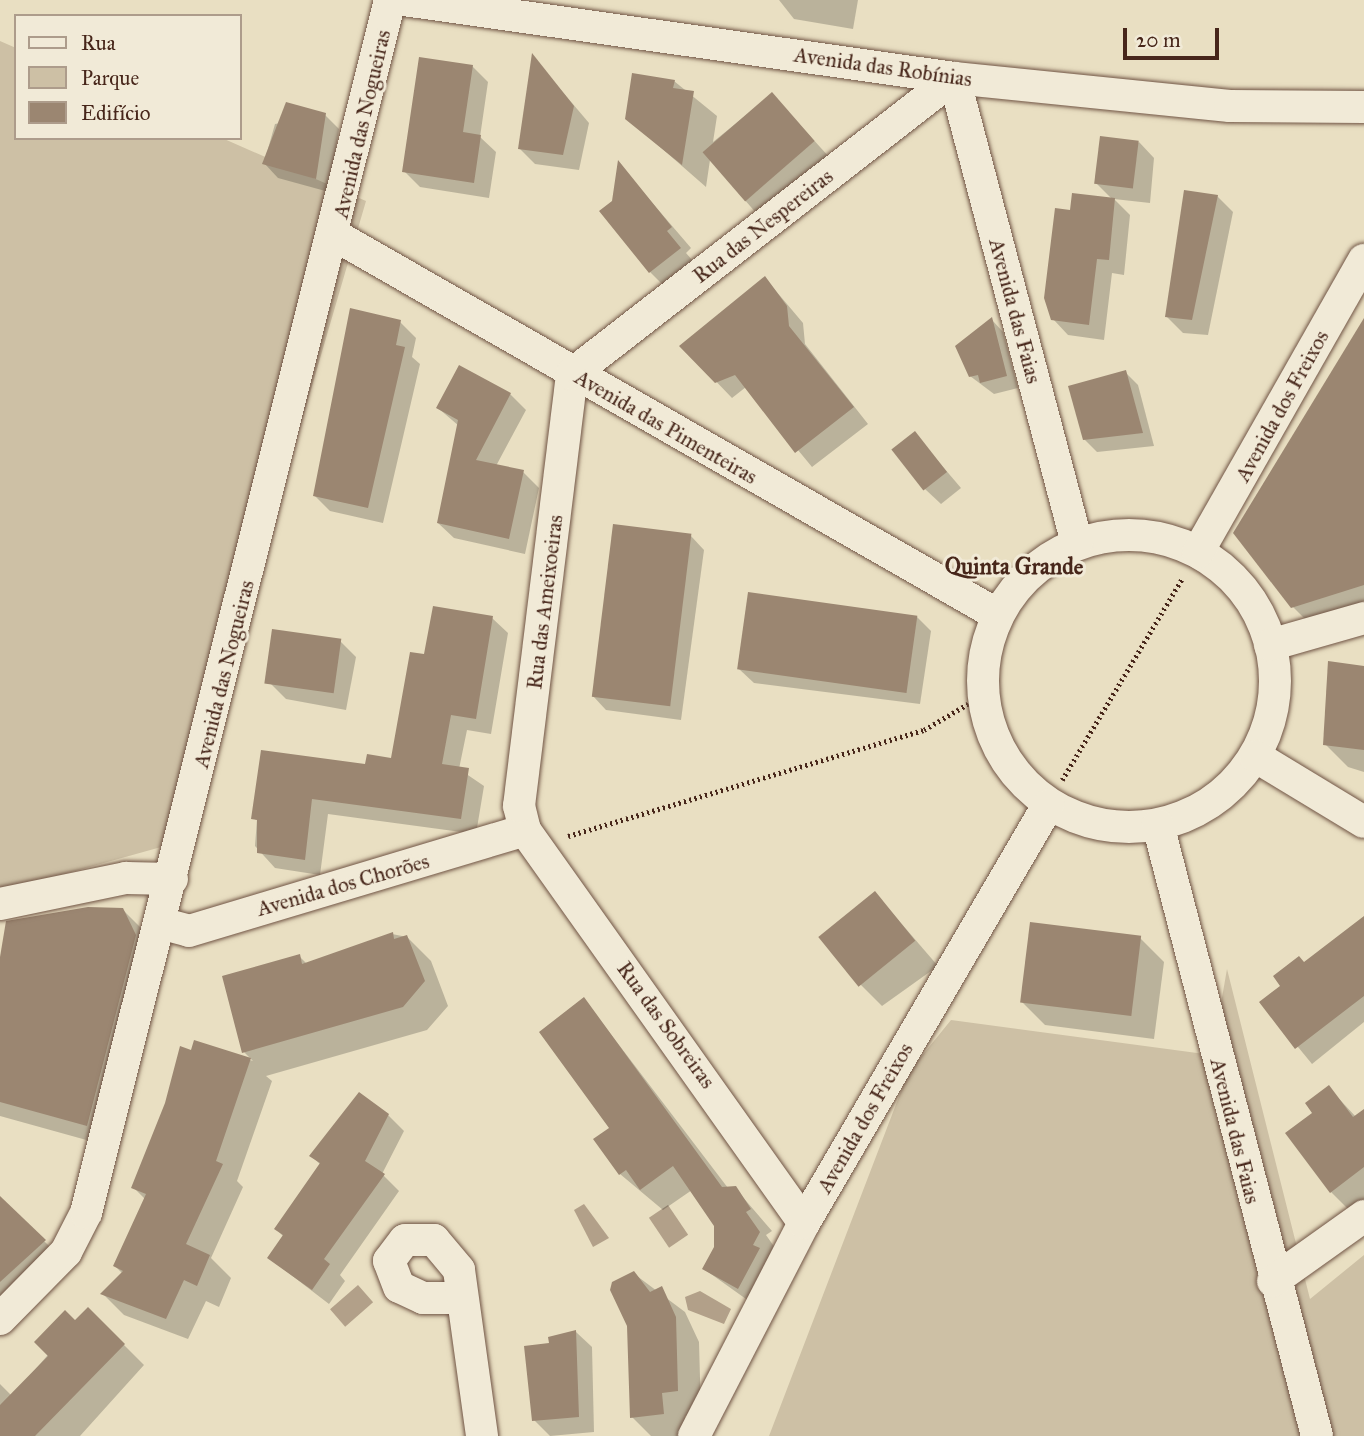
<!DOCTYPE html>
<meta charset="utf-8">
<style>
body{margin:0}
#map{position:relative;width:1364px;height:1436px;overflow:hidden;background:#e9dfc2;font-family:"IM FELL Great Primer",serif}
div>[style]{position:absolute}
.green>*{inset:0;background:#cdc0a5}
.water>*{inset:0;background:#b2a089;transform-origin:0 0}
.shadow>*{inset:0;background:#0003}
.building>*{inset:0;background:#9b8671;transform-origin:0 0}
.path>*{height:4.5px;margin-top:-2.25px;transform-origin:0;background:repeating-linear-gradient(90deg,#47261a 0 2px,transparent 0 5.5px)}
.roads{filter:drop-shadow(0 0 2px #705444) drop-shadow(0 0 2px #705444)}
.minor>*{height:32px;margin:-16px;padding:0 16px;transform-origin:16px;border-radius:16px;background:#f1ead7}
.minor>.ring{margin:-16px;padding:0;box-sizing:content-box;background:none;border:32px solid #f1ead7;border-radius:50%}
span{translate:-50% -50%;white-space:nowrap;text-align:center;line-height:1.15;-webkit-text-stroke:6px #f1ead7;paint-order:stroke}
.street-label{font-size:21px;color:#47261a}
.neighbourhood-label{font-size:23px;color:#47261a;font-weight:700}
.legend{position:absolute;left:14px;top:14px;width:228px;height:126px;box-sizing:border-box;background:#f1ead7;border:2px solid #ad9c8b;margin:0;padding:9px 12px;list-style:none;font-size:21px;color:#47261a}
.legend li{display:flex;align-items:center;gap:14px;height:35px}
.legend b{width:35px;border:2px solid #ad9c8b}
.scale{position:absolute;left:1123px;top:28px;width:96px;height:32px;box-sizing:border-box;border:4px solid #47261a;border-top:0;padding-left:9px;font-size:21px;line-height:24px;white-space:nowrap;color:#47261a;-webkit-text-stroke:5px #f1ead7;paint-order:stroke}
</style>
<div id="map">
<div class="green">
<i style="clip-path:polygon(0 41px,16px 48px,16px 138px,222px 138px,366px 201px,179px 842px,0 892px)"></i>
<i style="clip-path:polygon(1227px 969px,1310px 1299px,1364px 1255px,1364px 1436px,769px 1436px,908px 1073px,951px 1020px,1212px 1055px)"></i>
</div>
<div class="water">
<i style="clip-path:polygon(584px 1204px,609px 1238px,593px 1247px,574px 1210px)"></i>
<i style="left:668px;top:1205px;width:36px;height:23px;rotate:56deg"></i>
<i style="left:358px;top:1285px;width:23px;height:37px;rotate:49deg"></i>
<i style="clip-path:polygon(700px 1291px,731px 1309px,724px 1324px,688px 1310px,685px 1297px)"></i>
</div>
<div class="shadow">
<i style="clip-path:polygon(779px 0,858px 0,853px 29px,794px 19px)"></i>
<i style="clip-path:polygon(533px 57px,589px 123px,579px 170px,535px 164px,519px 148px)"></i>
<i style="clip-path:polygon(472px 66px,488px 82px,480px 137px,496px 152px,489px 198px,420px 187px,404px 171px)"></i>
<i style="clip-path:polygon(674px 81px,717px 116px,713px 142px,772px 94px,830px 158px,757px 214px,710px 160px,706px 187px,627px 118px)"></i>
<i style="clip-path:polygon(325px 115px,339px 129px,329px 192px,278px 178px,264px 163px,275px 124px)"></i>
<i style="clip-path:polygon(1139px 142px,1154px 158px,1150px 203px,1114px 199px,1130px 215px,1124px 275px,1112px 273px,1104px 340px,1068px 335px,1053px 319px,1072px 212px,1113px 200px,1096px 183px)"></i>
<i style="clip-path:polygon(619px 164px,691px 248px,686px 253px,700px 269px,670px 292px,650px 272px,613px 202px)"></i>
<i style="clip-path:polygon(1217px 196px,1233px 212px,1208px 335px,1183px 333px,1167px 317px)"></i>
<i style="clip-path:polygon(765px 278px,803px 323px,805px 344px,868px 424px,812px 467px,746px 387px,732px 398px,682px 346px)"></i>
<i style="clip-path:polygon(992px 320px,1003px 332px,1018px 388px,994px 394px,970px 376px)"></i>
<i style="clip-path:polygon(1364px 321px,1364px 625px,1322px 636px,1292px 606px)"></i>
<i style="clip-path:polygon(400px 322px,416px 338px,412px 357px,420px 364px,383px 523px,330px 511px,314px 495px)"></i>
<i style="clip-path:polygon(1125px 372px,1138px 385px,1154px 446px,1097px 452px,1084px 439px)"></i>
<i style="clip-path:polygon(510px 394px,526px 410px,496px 466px,523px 472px,539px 488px,525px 554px,454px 538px,438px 523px,459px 426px,438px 408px)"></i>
<i style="clip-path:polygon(915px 434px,961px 488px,941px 504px,925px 489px)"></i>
<i style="clip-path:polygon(690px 535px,704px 550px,681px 720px,606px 710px,592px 695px)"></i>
<i style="clip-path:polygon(916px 616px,931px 631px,920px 704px,754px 683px,739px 669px)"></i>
<i style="clip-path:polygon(492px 618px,508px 633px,491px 734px,467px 730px,459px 769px,484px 786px,476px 834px,328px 814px,320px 875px,275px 868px,255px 846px,262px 752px,367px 766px,393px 760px,426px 656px)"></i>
<i style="clip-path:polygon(340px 641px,356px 657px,346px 710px,286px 699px,270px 683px)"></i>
<i style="clip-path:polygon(1364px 668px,1364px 772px,1348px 767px,1325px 744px)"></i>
<i style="clip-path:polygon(875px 893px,938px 966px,882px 1006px,858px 982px)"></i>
<i style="clip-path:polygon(123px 910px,144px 931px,108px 1146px,0 1116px,0 967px)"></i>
<i style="clip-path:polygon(1364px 919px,1364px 1022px,1312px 1064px,1261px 1002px)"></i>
<i style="clip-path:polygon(392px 934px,407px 937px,431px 961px,448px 1006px,427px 1030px,266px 1076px,272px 1081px,237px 1181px,243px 1187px,211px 1258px,231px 1278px,219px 1307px,206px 1301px,188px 1339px,124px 1315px,103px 1294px,123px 1274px,115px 1266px,145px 1199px,133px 1187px,195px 1042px,253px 1061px,244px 1052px,224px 976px,299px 956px,307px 964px)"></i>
<i style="clip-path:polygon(1140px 938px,1164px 962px,1154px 1039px,1045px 1025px,1021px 1001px)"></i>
<i style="clip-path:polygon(584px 999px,728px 1188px,735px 1188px,772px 1231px,766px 1235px,780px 1255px,760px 1309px,704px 1269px,716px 1248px,716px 1225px,692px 1190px,663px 1210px,620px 1174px)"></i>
<i style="clip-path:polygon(1329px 1088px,1356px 1117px,1364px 1111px,1364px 1202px,1351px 1212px,1331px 1192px,1315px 1113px)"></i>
<i style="clip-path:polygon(388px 1115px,404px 1131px,382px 1174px,399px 1191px,340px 1275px,345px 1281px,329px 1304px,269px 1258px,284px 1237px,276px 1229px,321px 1165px,311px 1156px)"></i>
<i style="clip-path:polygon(0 1199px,69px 1265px,0 1331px)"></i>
<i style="clip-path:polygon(633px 1273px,685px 1312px,699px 1342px,701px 1414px,685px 1416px,687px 1436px,651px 1436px,632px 1417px)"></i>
<i style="clip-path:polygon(88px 1309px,144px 1365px,80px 1436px,0 1436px,0 1384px,12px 1396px)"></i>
<i style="clip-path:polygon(576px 1332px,592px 1347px,594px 1432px,550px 1436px,534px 1420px,551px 1345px)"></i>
</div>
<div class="building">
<i style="clip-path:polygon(532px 53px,574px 106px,563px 155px,518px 149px)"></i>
<i style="clip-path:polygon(419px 57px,473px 65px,463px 132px,481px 135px,474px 183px,402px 172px)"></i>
<i style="clip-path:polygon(632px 73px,675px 80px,673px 88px,694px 91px,682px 165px,625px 119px)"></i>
<i style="left:772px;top:92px;width:65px;height:92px;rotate:49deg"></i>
<i style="clip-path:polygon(286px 102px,326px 113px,316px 179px,262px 164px)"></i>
<i style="left:1100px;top:136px;width:39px;height:48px;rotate:7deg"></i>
<i style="clip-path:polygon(618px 160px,672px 227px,667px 231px,681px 248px,649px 273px,599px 211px,612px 201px)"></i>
<i style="clip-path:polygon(1184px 190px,1218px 195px,1192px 320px,1165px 317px)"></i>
<i style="clip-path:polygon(1072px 193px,1115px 198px,1109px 260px,1097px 259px,1089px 325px,1051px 320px,1044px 298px,1055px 208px,1070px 210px)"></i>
<i style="clip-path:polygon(765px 276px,787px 306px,789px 326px,854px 407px,795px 453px,735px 375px,715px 383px,679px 346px)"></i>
<i style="clip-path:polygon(350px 308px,401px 320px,396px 345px,405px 347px,368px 508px,313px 496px)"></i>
<i style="clip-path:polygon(992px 317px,1007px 376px,980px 383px,978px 375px,969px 377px,955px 346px)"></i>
<i style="clip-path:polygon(1364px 318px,1364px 585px,1291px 608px,1233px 533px)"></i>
<i style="clip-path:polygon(459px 365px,511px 393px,476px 460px,524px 470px,509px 539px,437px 523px,458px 420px,436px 408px)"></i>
<i style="clip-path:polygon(1126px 370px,1143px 433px,1083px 440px,1068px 386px)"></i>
<i style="left:915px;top:431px;width:52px;height:30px;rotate:52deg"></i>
<i style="left:613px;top:524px;width:79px;height:174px;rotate:7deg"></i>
<i style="left:748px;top:592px;width:171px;height:78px;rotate:8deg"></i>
<i style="clip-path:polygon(433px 606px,493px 616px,476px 719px,451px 715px,442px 764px,469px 768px,461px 819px,312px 799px,305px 860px,257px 853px,257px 820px,251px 819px,261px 750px,365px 764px,367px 754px,391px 758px,410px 652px,424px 654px)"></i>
<i style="left:272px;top:629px;width:70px;height:55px;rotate:8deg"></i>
<i style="clip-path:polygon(1328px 661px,1364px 666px,1364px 750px,1323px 745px)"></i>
<i style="left:875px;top:891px;width:64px;height:73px;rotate:51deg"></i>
<i style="clip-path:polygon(88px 907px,123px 908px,136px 935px,87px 1126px,0 1102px,0 957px,6px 921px)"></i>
<i style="clip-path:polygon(1364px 916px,1364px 996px,1295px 1049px,1259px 1002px,1280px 986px,1273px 976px,1299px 956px,1304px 962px)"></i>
<i style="left:1030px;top:922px;width:112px;height:81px;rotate:7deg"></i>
<i style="clip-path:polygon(393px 932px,394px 939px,407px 935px,425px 981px,403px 1007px,242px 1053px,222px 976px,300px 954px,302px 964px)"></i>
<i style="clip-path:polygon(584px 997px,722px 1187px,736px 1186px,751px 1209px,746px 1212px,760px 1232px,753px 1245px,760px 1248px,738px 1289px,702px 1269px,714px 1247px,714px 1226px,673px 1166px,640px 1190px,626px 1170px,619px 1175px,593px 1139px,609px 1128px,539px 1032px)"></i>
<i style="clip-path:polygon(194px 1040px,251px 1058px,216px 1161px,223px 1164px,186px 1244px,210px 1255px,197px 1286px,184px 1280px,166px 1319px,100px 1294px,123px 1271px,113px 1266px,146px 1194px,131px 1188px,165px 1103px,180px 1046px,191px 1050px)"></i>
<i style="clip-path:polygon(1329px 1085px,1353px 1117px,1364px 1109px,1364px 1167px,1330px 1193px,1285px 1133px,1312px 1113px,1305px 1103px)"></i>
<i style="clip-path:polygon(359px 1092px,389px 1114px,365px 1161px,385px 1174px,324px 1259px,330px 1264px,312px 1290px,267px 1258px,283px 1235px,274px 1229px,320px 1163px,309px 1156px)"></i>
<i style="clip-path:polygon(0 1196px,46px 1240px,0 1282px)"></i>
<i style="clip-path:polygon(634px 1271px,650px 1292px,662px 1286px,676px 1317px,678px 1391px,662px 1393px,664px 1414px,630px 1418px,627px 1326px,610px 1290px,612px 1282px)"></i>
<i style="clip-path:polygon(88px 1307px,125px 1344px,35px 1436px,0 1436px,0 1405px,48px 1356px,34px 1342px,65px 1310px,75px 1320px)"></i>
<i style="clip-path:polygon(576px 1330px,579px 1417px,532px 1421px,524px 1346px,549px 1343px,548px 1337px)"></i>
</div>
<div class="path">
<i style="left:1062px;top:780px;width:236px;rotate:-59.2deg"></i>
<i style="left:568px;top:836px;width:371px;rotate:-16.6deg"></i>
<i style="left:924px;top:730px;width:69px;rotate:-30.7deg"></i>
</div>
<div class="roads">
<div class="minor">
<i style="left:404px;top:0;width:556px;rotate:8.07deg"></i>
<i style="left:954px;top:78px;width:277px;rotate:5.8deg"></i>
<i style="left:1230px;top:106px;width:134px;rotate:0.4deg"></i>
<i style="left:336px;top:236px;width:763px;rotate:29.79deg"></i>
<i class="ring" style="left:983px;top:535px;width:260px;height:260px"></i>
<i style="left:1198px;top:552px;width:336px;rotate:-60.4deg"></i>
<i style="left:1270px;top:645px;width:98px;rotate:-16deg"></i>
<i style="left:1255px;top:756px;width:127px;rotate:31.2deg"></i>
<i style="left:1158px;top:825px;width:631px;rotate:75.41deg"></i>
<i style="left:0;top:904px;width:129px;rotate:-11.7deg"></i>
<i style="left:126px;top:878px;width:46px;rotate:1.2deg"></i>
<i style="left:160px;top:923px;width:30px;rotate:15deg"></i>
<i style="left:189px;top:931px;width:351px;rotate:-16.7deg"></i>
<i style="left:804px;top:1223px;width:482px;rotate:-125.4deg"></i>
<i style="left:525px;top:830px;width:25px;rotate:-104deg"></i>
<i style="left:519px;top:806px;width:435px;rotate:-83deg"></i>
<i style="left:572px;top:374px;width:483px;rotate:-37.8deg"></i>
<i style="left:954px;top:78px;width:482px;rotate:75.2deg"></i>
<i style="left:1273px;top:1281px;width:112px;rotate:-35.5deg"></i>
<i style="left:458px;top:1298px;width:35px;rotate:180deg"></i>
<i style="left:423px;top:1298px;width:26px;rotate:-155deg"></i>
<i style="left:399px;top:1287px;width:28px;rotate:-111deg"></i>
<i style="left:389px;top:1261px;width:26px;rotate:-53deg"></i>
<i style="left:405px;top:1240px;width:29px"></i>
<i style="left:434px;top:1240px;width:39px;rotate:50deg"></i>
<i style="left:459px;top:1270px;width:168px;rotate:82.1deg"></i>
<i style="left:0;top:1319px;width:94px;rotate:-45.4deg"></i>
<i style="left:66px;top:1252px;width:44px;rotate:-62.9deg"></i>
<i style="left:86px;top:1213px;width:1251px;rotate:-75.93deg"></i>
<i style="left:694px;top:1436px;width:240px;rotate:-62.7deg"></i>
<i style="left:804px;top:1223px;width:484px;rotate:-59.7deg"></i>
</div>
</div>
<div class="street-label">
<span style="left:883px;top:67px;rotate:8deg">Avenida das Robínias</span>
<span style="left:362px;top:124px;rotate:-77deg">Avenida das Nogueiras</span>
<span style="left:763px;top:226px;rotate:-38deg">Rua das Nespereiras</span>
<span style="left:1015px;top:311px;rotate:75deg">Avenida das Faias</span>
<span style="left:1282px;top:406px;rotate:-61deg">Avenida dos Freixos</span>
<span style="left:666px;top:427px;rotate:30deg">Avenida das Pimenteiras</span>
<span style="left:545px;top:602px;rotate:-83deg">Rua das Ameixoeiras</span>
<span style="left:224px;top:674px;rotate:-76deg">Avenida das Nogueiras</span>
<span style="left:343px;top:885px;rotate:-16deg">Avenida dos Chorões</span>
<span style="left:666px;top:1025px;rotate:54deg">Rua das Sobreiras</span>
<span style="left:865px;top:1118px;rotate:-60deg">Avenida dos Freixos</span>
<span style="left:1235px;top:1131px;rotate:76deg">Avenida das Faias</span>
</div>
<div class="neighbourhood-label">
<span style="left:1014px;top:566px">Quinta Grande</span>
</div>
<ul class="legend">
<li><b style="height:9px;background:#f1ead7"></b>Rua</li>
<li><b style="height:19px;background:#cdc0a5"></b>Parque</li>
<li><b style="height:19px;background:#9b8671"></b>Edifício</li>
</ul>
<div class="scale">20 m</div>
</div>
